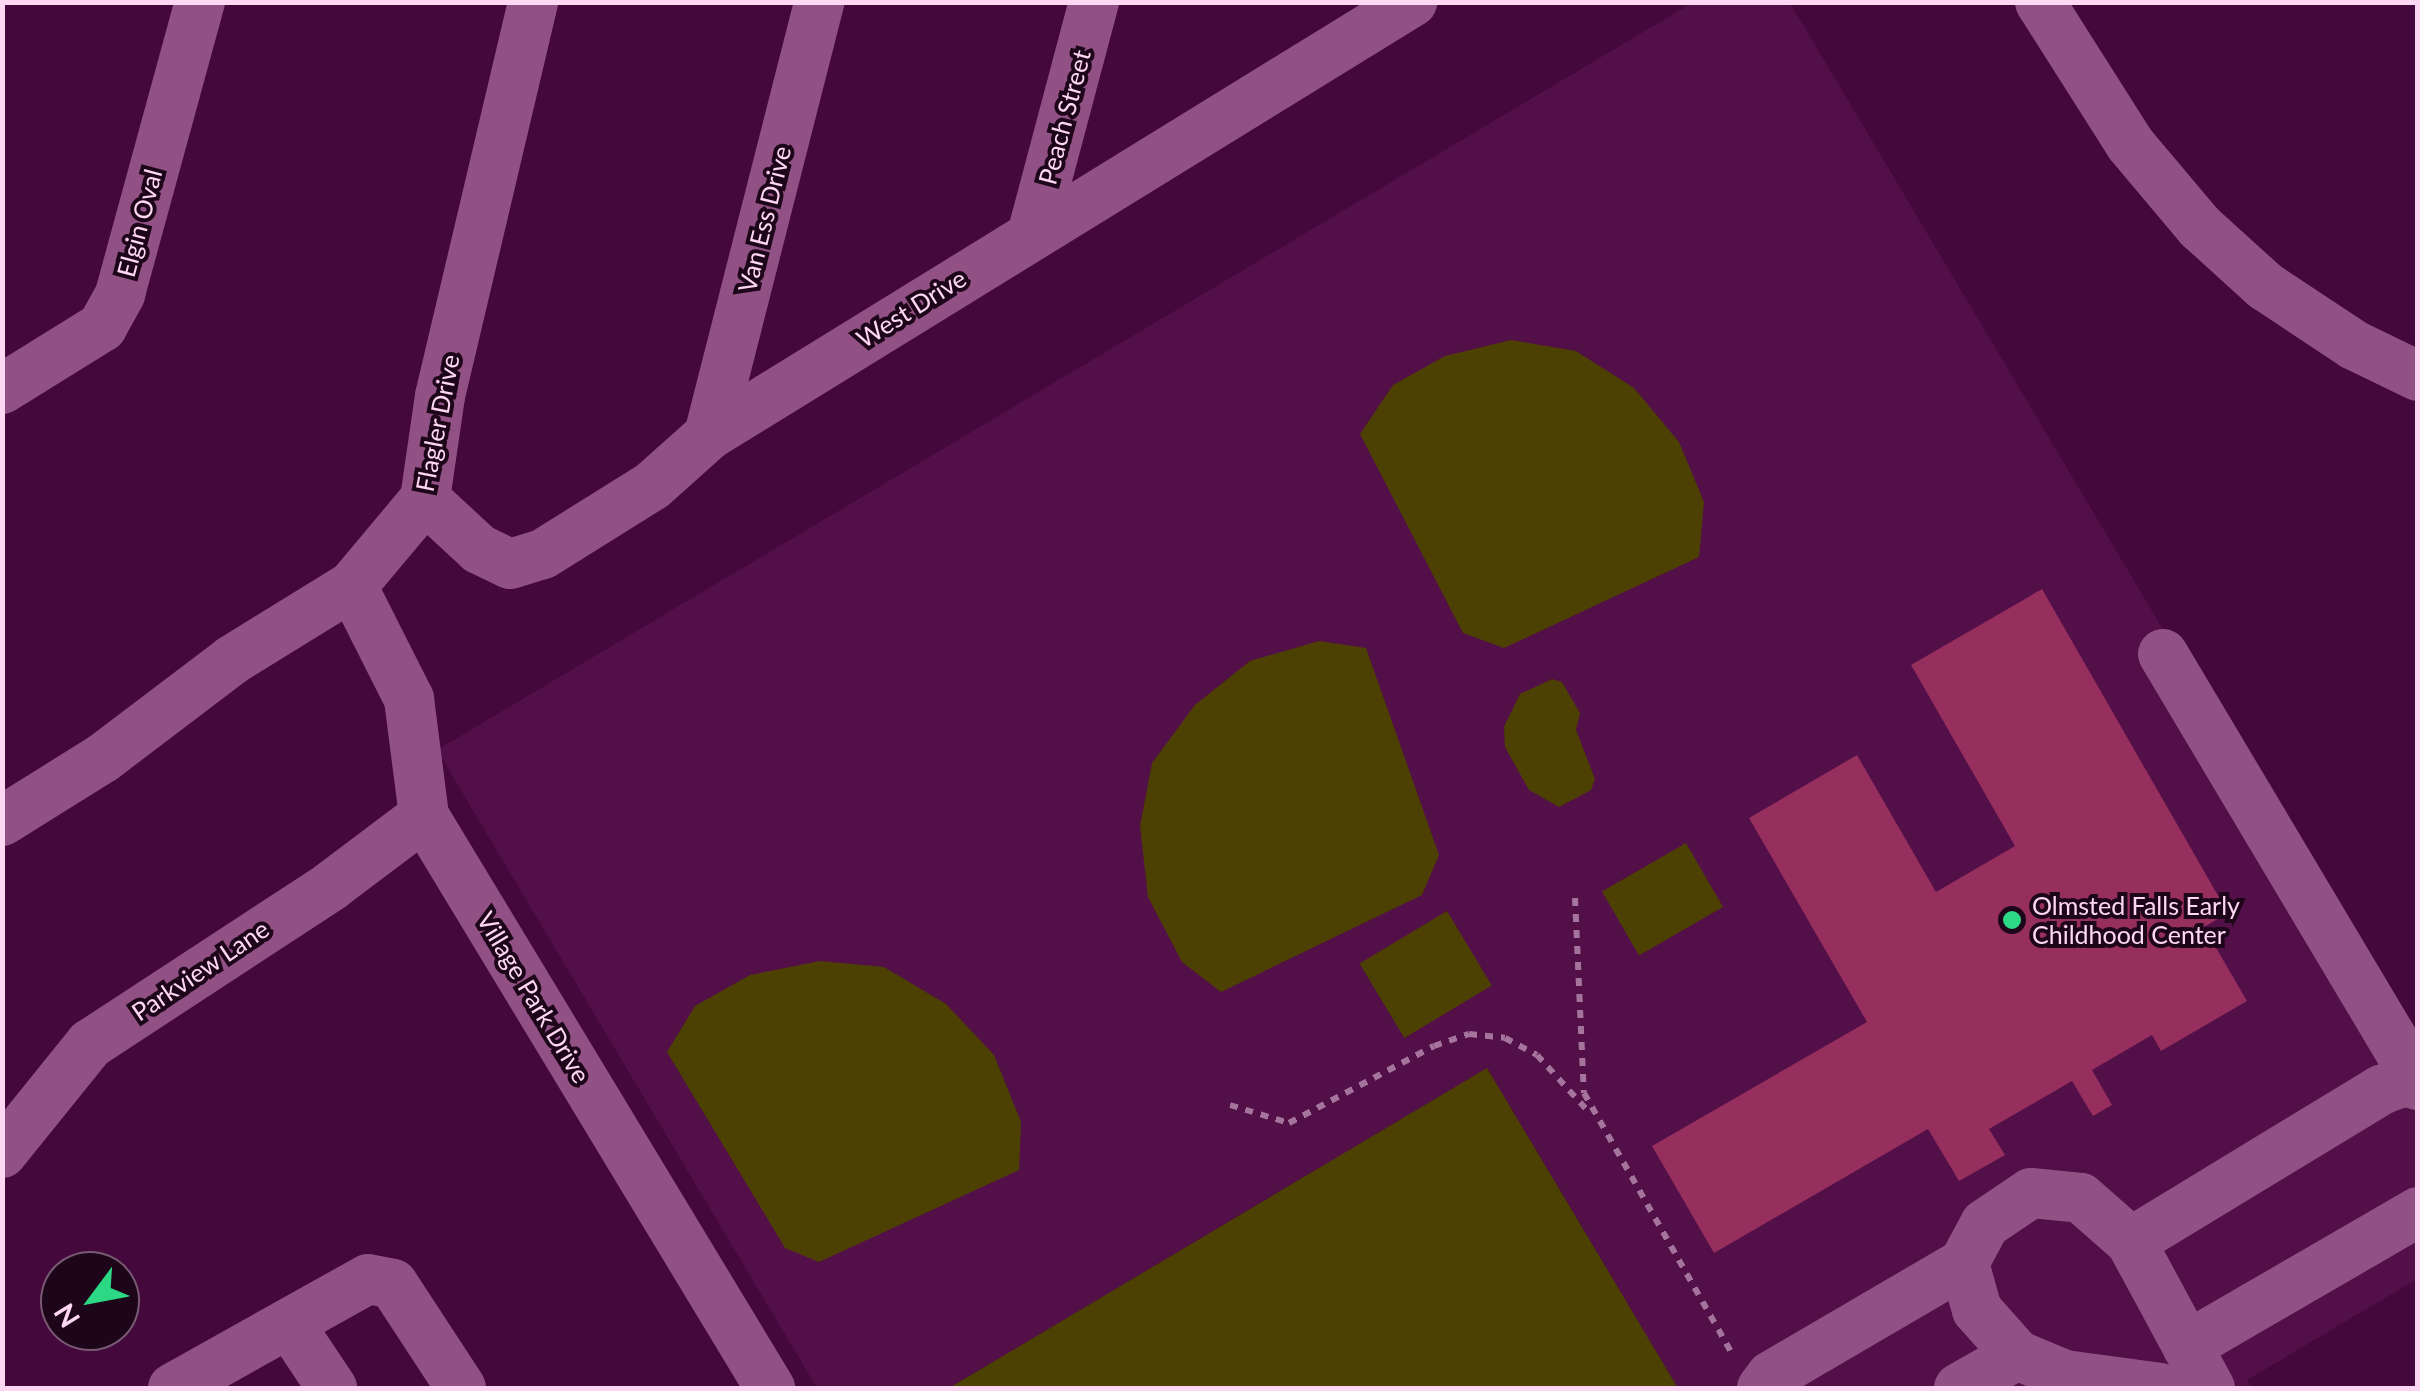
<!DOCTYPE html>
<style>
body{margin:0}
#map{position:relative;width:2420px;height:1391px;overflow:hidden;background:#45083c;font-family:Lato,sans-serif}
div>[style]{position:absolute}
.built>*{inset:0;background:#530f48}
.green>*{inset:0;background:#4d4003;transform-origin:0 0}
.building>*{inset:0;background:#962e5e}
.path>*{height:6px;margin-top:-3px;transform-origin:0;background:repeating-linear-gradient(90deg,#a5749c 0 8px,transparent 0 16px)}
.minor>*{height:50px;margin:-25px;padding:0 25px;transform-origin:25px;border-radius:25px;background:#925184}
.dots>*{width:28px;height:28px;translate:-50% -50%;box-sizing:border-box;border:5px solid #1e061a;border-radius:50%}
span{translate:-50% -50%;white-space:nowrap;text-align:center;line-height:1.15;-webkit-text-stroke:8px #1e061a;paint-order:stroke}
.street-label{font-size:25px;color:#fdd7f3}
.poi-label{font-size:25px;color:#fdd7f3}
.left{translate:0 -50%;text-align:left}
.frame{position:absolute;inset:0;border:5px solid #fdd7f3;pointer-events:none}
.north{position:absolute;left:40px;top:1251px;width:100px;height:100px;box-sizing:border-box;background:#1e061a;border:2px solid #775a71;border-radius:50%;rotate:238deg;font-size:28px;font-weight:700;line-height:40px;text-align:center;color:#fdd7f3}
.north::after{content:'';display:block;margin:auto;width:35px;height:45px;background:#2cd884;clip-path:polygon(50% 0,100% 100%,50% 72%,0 100%)}
</style>
<div id="map">
<div class="built">
<i style="clip-path:polygon(1692px 3px,1790px 3px,2417px 1056px,2417px 1279px,2247px 1380px,2251px 1388px,1678px 1388px,1487px 1068px,949px 1388px,817px 1388px,437px 750px)"></i>
</div>
<div class="green">
<i style="clip-path:polygon(1511px 340px,1576px 351px,1634px 388px,1679px 442px,1704px 502px,1699px 557px,1504px 648px,1463px 633px,1360px 434px,1393px 385px,1445px 356px)"></i>
<i style="clip-path:polygon(1319px 641px,1366px 648px,1439px 855px,1422px 895px,1221px 992px,1182px 962px,1148px 897px,1140px 826px,1152px 763px,1195px 705px,1250px 661px)"></i>
<i style="clip-path:polygon(1552px 679px,1562px 682px,1580px 713px,1576px 730px,1595px 779px,1591px 790px,1559px 807px,1529px 790px,1505px 747px,1504px 727px,1520px 694px)"></i>
<i style="left:1686px;top:843px;width:74px;height:97px;rotate:60deg"></i>
<i style="left:1447px;top:911px;width:87px;height:102px;rotate:59deg"></i>
<i style="clip-path:polygon(820px 961px,884px 967px,946px 1004px,994px 1055px,1021px 1122px,1019px 1170px,819px 1262px,785px 1248px,667px 1052px,695px 1006px,750px 975px)"></i>
<i style="clip-path:polygon(1487px 1068px,1678px 1388px,949px 1388px)"></i>
</div>
<div class="building">
<i style="clip-path:polygon(2042px 589px,2228px 913px,2204px 927px,2247px 1001px,2161px 1051px,2152px 1035px,2092px 1070px,2112px 1105px,2093px 1116px,2072px 1081px,1989px 1129px,2005px 1155px,1959px 1181px,1928px 1129px,1714px 1253px,1652px 1146px,1867px 1022px,1749px 818px,1857px 755px,1936px 892px,2015px 846px,1911px 665px)"></i>
</div>
<div class="path">
<i style="left:1575px;top:898px;width:195px;rotate:87.4deg"></i>
<i style="left:1584px;top:1093px;width:299px;rotate:60.4deg"></i>
<i style="left:1230px;top:1105px;width:62px;rotate:17deg"></i>
<i style="left:1289px;top:1123px;width:164px;rotate:-28deg"></i>
<i style="left:1434px;top:1046px;width:37px;rotate:-19deg"></i>
<i style="left:1469px;top:1034px;width:36px;rotate:6deg"></i>
<i style="left:1505px;top:1038px;width:36px;rotate:28deg"></i>
<i style="left:1537px;top:1055px;width:74px;rotate:47.7deg"></i>
</div>
<div class="minor">
<i style="left:2040px;top:2px;width:168px;rotate:57.6deg"></i>
<i style="left:2130px;top:144px;width:109px;rotate:49.9deg"></i>
<i style="left:2200px;top:227px;width:88px;rotate:42.2deg"></i>
<i style="left:2265px;top:286px;width:107px;rotate:33.5deg"></i>
<i style="left:2354px;top:345px;width:71px;rotate:25.8deg"></i>
<i style="left:1033px;top:231px;width:237px;rotate:-75.1deg"></i>
<i style="left:2px;top:389px;width:118px;rotate:-31.8deg"></i>
<i style="left:102px;top:327px;width:38px;rotate:-61deg"></i>
<i style="left:120px;top:294px;width:303px;rotate:-74.7deg"></i>
<i style="left:709px;top:435px;width:447px;rotate:-75.7deg"></i>
<i style="left:425px;top:499px;width:74px;rotate:42.8deg"></i>
<i style="left:479px;top:549px;width:34px;rotate:26deg"></i>
<i style="left:510px;top:564px;width:34px;rotate:-17deg"></i>
<i style="left:543px;top:554px;width:128px;rotate:-32deg"></i>
<i style="left:652px;top:486px;width:76px;rotate:-41.8deg"></i>
<i style="left:709px;top:435px;width:826px;rotate:-31.63deg"></i>
<i style="left:352px;top:586px;width:127px;rotate:63.2deg"></i>
<i style="left:409px;top:699px;width:118px;rotate:82.7deg"></i>
<i style="left:424px;top:816px;width:669px;rotate:58.83deg"></i>
<i style="left:2163px;top:654px;width:497px;rotate:59.2deg"></i>
<i style="left:2px;top:821px;width:119px;rotate:-32deg"></i>
<i style="left:103px;top:758px;width:162px;rotate:-37.2deg"></i>
<i style="left:232px;top:660px;width:141px;rotate:-31.7deg"></i>
<i style="left:352px;top:586px;width:114px;rotate:-50deg"></i>
<i style="left:425px;top:499px;width:104px;rotate:-81.7deg"></i>
<i style="left:440px;top:396px;width:405px;rotate:-76.7deg"></i>
<i style="left:2px;top:1153px;width:140px;rotate:-51.1deg"></i>
<i style="left:90px;top:1044px;width:288px;rotate:-33.2deg"></i>
<i style="left:331px;top:886px;width:116px;rotate:-37deg"></i>
<i style="left:2131px;top:1242px;width:293px;rotate:-31.3deg"></i>
<i style="left:2381px;top:1090px;width:25px;rotate:-21deg"></i>
<i style="left:2404px;top:1081px;width:15px;rotate:16deg"></i>
<i style="left:290px;top:1325px;width:76px;rotate:56.3deg"></i>
<i style="left:2187px;top:1346px;width:267px;rotate:-30.1deg"></i>
<i style="left:173px;top:1388px;width:223px;rotate:-29.2deg"></i>
<i style="left:368px;top:1279px;width:25px;rotate:11deg"></i>
<i style="left:393px;top:1284px;width:124px;rotate:56.8deg"></i>
<i style="left:1762px;top:1388px;width:15px;rotate:-53deg"></i>
<i style="left:1771px;top:1376px;width:224px;rotate:-30.3deg"></i>
<i style="left:1959px;top:1388px;width:67px;rotate:-29.6deg"></i>
<i style="left:2161px;top:1388px;width:97px;rotate:-172.3deg"></i>
<i style="left:2065px;top:1375px;width:52px;rotate:-157.4deg"></i>
<i style="left:2017px;top:1355px;width:60px;rotate:-131.6deg"></i>
<i style="left:1977px;top:1310px;width:49px;rotate:-105.5deg"></i>
<i style="left:1964px;top:1263px;width:44px;rotate:-61.7deg"></i>
<i style="left:1985px;top:1224px;width:55px;rotate:-34deg"></i>
<i style="left:2031px;top:1193px;width:50px;rotate:5.7deg"></i>
<i style="left:2081px;top:1198px;width:67px;rotate:41.3deg"></i>
<i style="left:2131px;top:1242px;width:166px;rotate:61.6deg"></i>
</div>
<div class="dots">
<i style="left:2012px;top:920px;background:#2cd884"></i>
</div>
<div class="street-label">
<span style="left:1064px;top:117px;rotate:-75deg">Peach Street</span>
<span style="left:764px;top:219px;rotate:-76deg">Van Ess Drive</span>
<span style="left:139px;top:223px;rotate:-75deg">Elgin Oval</span>
<span style="left:911px;top:308px;rotate:-32deg">West Drive</span>
<span style="left:437px;top:423px;rotate:-79deg">Flagler Drive</span>
<span style="left:200px;top:970px;rotate:-34deg">Parkview Lane</span>
<span style="left:534px;top:997px;rotate:59deg">Village Park Drive</span>
</div>
<div class="poi-label">
<span class="left" style="left:2032px;top:920px">Olmsted Falls Early<br>Childhood Center</span>
</div>
<div class="frame"></div>
<div class="north">N</div>
</div>
